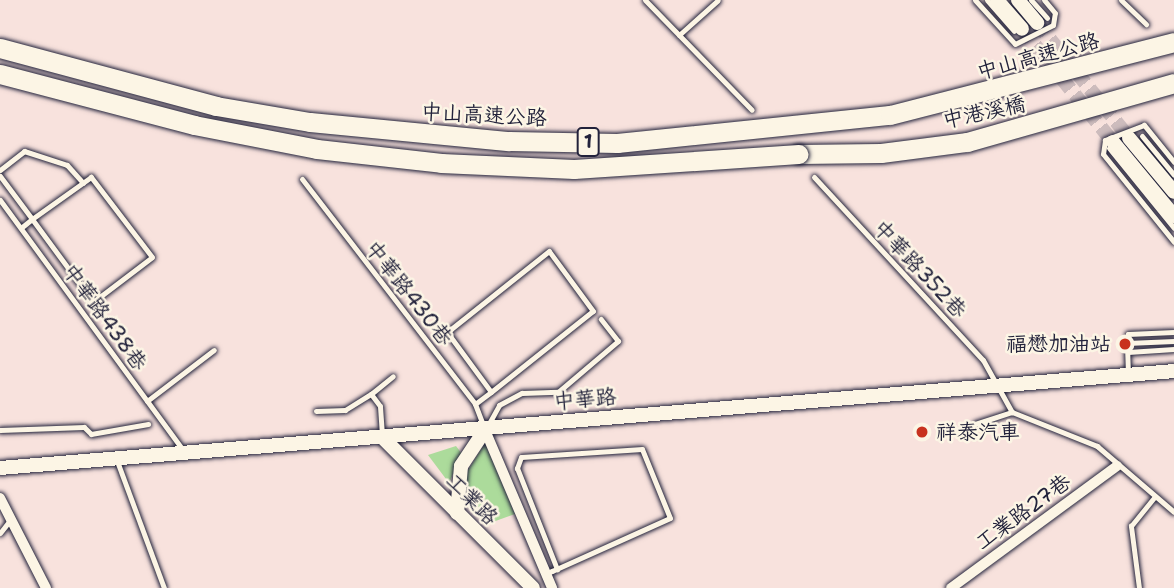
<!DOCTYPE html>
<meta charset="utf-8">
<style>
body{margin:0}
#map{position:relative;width:1174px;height:588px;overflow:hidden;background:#f8e2dd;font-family:"Shantell Sans","LXGW WenKai TC",sans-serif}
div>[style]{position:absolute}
.green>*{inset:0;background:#acdb9b}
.secondary-tunnel>*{height:14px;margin-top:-7px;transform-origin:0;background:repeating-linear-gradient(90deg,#cdbcbd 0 14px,transparent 0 21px)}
.roads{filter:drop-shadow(0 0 2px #22223b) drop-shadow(0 0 2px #22223b)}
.lane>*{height:5px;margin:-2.5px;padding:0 2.5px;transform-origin:2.5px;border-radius:2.5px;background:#fcf5e5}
.street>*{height:10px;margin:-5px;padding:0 5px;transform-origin:5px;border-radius:5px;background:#fcf5e5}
.secondary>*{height:14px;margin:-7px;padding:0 7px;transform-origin:7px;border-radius:7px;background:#fcf5e5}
.highway>*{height:19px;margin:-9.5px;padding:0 9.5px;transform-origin:9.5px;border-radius:9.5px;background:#fcf5e5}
.bridges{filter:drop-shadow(0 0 2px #22223b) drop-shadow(0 0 2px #22223b)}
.highway-bridge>*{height:19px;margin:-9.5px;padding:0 9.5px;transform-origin:9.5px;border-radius:9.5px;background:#fcf5e5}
.dots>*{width:19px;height:19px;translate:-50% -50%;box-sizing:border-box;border:4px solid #fcf5e5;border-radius:50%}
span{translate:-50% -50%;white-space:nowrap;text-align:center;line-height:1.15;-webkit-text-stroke:5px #fcf5e5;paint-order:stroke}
.shield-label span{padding:2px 5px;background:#fcf5e5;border:2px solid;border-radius:5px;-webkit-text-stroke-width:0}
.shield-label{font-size:19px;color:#22223b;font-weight:700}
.street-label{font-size:21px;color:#22223b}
.poi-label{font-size:21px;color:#22223b}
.right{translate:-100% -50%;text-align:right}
.left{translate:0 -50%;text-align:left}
</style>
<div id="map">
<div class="green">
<i style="clip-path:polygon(485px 443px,515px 514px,490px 523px,469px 500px,465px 475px)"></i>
<i style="clip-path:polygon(456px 446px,462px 454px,449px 483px,428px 455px)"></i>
</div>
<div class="secondary-tunnel">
<i style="left:1037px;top:23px;width:147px;rotate:51.3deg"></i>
<i style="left:1022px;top:29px;width:145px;rotate:51.2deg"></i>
</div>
<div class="roads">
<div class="lane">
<i style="left:645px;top:0;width:153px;rotate:45.8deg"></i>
<i style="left:975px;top:0;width:59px;rotate:47.7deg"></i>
<i style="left:1015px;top:44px;width:42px;rotate:-26.6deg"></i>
<i style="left:1053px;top:25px;width:12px;rotate:-81deg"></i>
<i style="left:1055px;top:13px;width:17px;rotate:-130deg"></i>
<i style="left:987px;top:0;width:41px;rotate:48.9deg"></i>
<i style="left:1031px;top:0;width:24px;rotate:48deg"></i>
<i style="left:1121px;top:0;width:35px;rotate:44deg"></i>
<i style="left:679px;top:35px;width:52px;rotate:-41.9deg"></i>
<i style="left:1142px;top:136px;width:50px;rotate:50.6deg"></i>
<i style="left:1109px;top:148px;width:103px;rotate:50.9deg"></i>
<i style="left:1174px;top:162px;width:48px;rotate:-129deg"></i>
<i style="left:1144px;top:125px;width:42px;rotate:159deg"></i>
<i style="left:1105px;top:140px;width:14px;rotate:98deg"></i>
<i style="left:1103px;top:154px;width:113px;rotate:51.1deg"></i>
<i style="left:0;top:170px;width:31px;rotate:-38deg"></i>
<i style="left:24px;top:151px;width:45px;rotate:18deg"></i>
<i style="left:67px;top:165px;width:24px;rotate:48deg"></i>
<i style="left:0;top:176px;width:54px;rotate:53.3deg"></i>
<i style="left:32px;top:219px;width:103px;rotate:53.7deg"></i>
<i style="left:93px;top:302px;width:74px;rotate:-37.3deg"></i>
<i style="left:152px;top:257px;width:101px;rotate:-127.3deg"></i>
<i style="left:91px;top:177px;width:72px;rotate:144.6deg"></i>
<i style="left:32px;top:219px;width:14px;rotate:141deg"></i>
<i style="left:814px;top:177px;width:249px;rotate:47.3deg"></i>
<i style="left:983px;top:360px;width:60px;rotate:60.9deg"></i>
<i style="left:1012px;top:412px;width:92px;rotate:21.8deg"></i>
<i style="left:1097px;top:446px;width:101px;rotate:40.6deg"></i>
<i style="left:302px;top:179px;width:284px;rotate:52.4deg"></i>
<i style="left:475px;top:404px;width:25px;rotate:69deg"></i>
<i style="left:0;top:200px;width:311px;rotate:53.8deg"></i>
<i style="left:1127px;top:343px;width:9px;rotate:-84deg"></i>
<i style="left:1128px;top:334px;width:46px;rotate:-2.5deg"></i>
<i style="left:1128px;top:352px;width:46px;rotate:-3.7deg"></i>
<i style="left:1128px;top:374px;width:31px;rotate:-92deg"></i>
<i style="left:1127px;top:343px;width:47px;rotate:-2.4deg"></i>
<i style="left:147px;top:401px;width:84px;rotate:-37.3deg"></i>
<i style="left:475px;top:404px;width:20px;rotate:-37deg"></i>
<i style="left:491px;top:392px;width:130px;rotate:-38.5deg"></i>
<i style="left:593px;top:311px;width:74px;rotate:-126.3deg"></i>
<i style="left:549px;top:251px;width:130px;rotate:141.5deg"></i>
<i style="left:447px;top:332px;width:74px;rotate:53.7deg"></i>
<i style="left:316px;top:411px;width:29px;rotate:-2deg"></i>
<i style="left:345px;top:410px;width:31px;rotate:-32deg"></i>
<i style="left:975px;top:424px;width:39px;rotate:-18deg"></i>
<i style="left:487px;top:427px;width:25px;rotate:-61deg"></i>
<i style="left:499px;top:405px;width:26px;rotate:-28deg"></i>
<i style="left:522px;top:393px;width:36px;rotate:-2deg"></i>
<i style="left:558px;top:392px;width:79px;rotate:-40.4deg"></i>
<i style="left:618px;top:341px;width:28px;rotate:-128deg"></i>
<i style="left:0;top:430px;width:84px;rotate:-2deg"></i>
<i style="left:84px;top:427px;width:10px;rotate:45deg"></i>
<i style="left:91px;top:434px;width:58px;rotate:-10deg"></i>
<i style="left:382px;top:435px;width:29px;rotate:-94deg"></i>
<i style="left:380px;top:406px;width:15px;rotate:-127deg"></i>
<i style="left:371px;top:394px;width:28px;rotate:-39deg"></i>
<i style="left:117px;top:461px;width:135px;rotate:69.7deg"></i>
<i style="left:0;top:533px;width:16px;rotate:-52deg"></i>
<i style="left:546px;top:574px;width:7px;rotate:-27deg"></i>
<i style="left:552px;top:571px;width:129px;rotate:-24.2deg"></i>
<i style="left:670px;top:518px;width:74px;rotate:-112.1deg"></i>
<i style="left:642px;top:449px;width:121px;rotate:176.2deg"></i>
<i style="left:521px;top:457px;width:12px;rotate:110deg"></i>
<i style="left:517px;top:468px;width:109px;rotate:68.4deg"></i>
<i style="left:1139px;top:588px;width:63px;rotate:-97.4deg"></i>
<i style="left:1131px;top:526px;width:36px;rotate:-51deg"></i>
</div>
<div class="street">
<i style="left:485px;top:430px;width:172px;rotate:67deg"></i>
<i style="left:0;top:498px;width:101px;rotate:62.9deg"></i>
<i style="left:951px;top:588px;width:206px;rotate:-36.3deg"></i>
</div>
<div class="secondary">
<i style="left:997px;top:0;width:38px;rotate:49deg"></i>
<i style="left:1018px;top:0;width:30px;rotate:50deg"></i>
<i style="left:1129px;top:138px;width:70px;rotate:50.2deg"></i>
<i style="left:1113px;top:142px;width:96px;rotate:50.5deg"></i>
<i style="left:383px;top:438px;width:212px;rotate:45deg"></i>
<i style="left:0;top:468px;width:1178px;rotate:-4.72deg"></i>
<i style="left:457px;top:513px;width:47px;rotate:-85.1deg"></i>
<i style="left:461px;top:466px;width:43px;rotate:-56.3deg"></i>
</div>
<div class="highway">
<i style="left:799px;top:154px;width:82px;rotate:-0.7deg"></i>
<i style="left:881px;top:153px;width:87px;rotate:-7.3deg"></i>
<i style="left:967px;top:142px;width:215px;rotate:-15.9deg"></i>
</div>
</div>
<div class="bridges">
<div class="highway-bridge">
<i style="left:0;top:48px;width:224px;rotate:15deg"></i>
<i style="left:216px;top:106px;width:95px;rotate:9.7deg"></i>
<i style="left:310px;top:122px;width:200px;rotate:5.5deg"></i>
<i style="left:509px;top:141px;width:108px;rotate:1.1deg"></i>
<i style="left:617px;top:143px;width:274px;rotate:-5.9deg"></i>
<i style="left:890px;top:115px;width:293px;rotate:-14.4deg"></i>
<i style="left:0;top:74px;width:201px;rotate:14.7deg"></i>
<i style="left:194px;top:125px;width:125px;rotate:11deg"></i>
<i style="left:317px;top:149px;width:125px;rotate:6.4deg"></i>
<i style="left:441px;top:163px;width:133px;rotate:2.6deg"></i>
<i style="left:574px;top:169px;width:225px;rotate:-3.8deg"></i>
</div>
</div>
<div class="dots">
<i style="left:1125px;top:344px;background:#c8321e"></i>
<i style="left:922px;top:432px;background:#c8321e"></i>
</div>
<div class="shield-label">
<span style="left:588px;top:142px">1</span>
</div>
<div class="street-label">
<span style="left:1038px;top:56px;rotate:-15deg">中山高速公路</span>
<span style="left:984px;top:112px;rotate:-12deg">中港溪橋</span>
<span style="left:484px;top:115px;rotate:3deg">中山高速公路</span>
<span style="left:920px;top:269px;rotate:47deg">中華路352巷</span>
<span style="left:409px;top:293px;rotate:52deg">中華路430巷</span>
<span style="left:105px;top:317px;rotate:54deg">中華路438巷</span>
<span style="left:585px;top:399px;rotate:-5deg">中華路</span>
<span style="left:472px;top:499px;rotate:45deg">工業路</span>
<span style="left:1023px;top:512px;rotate:-36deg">工業路27巷</span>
</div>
<div class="poi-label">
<span class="right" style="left:1111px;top:344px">福懋加油站</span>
<span class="left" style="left:936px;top:432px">祥泰汽車</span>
</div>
</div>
